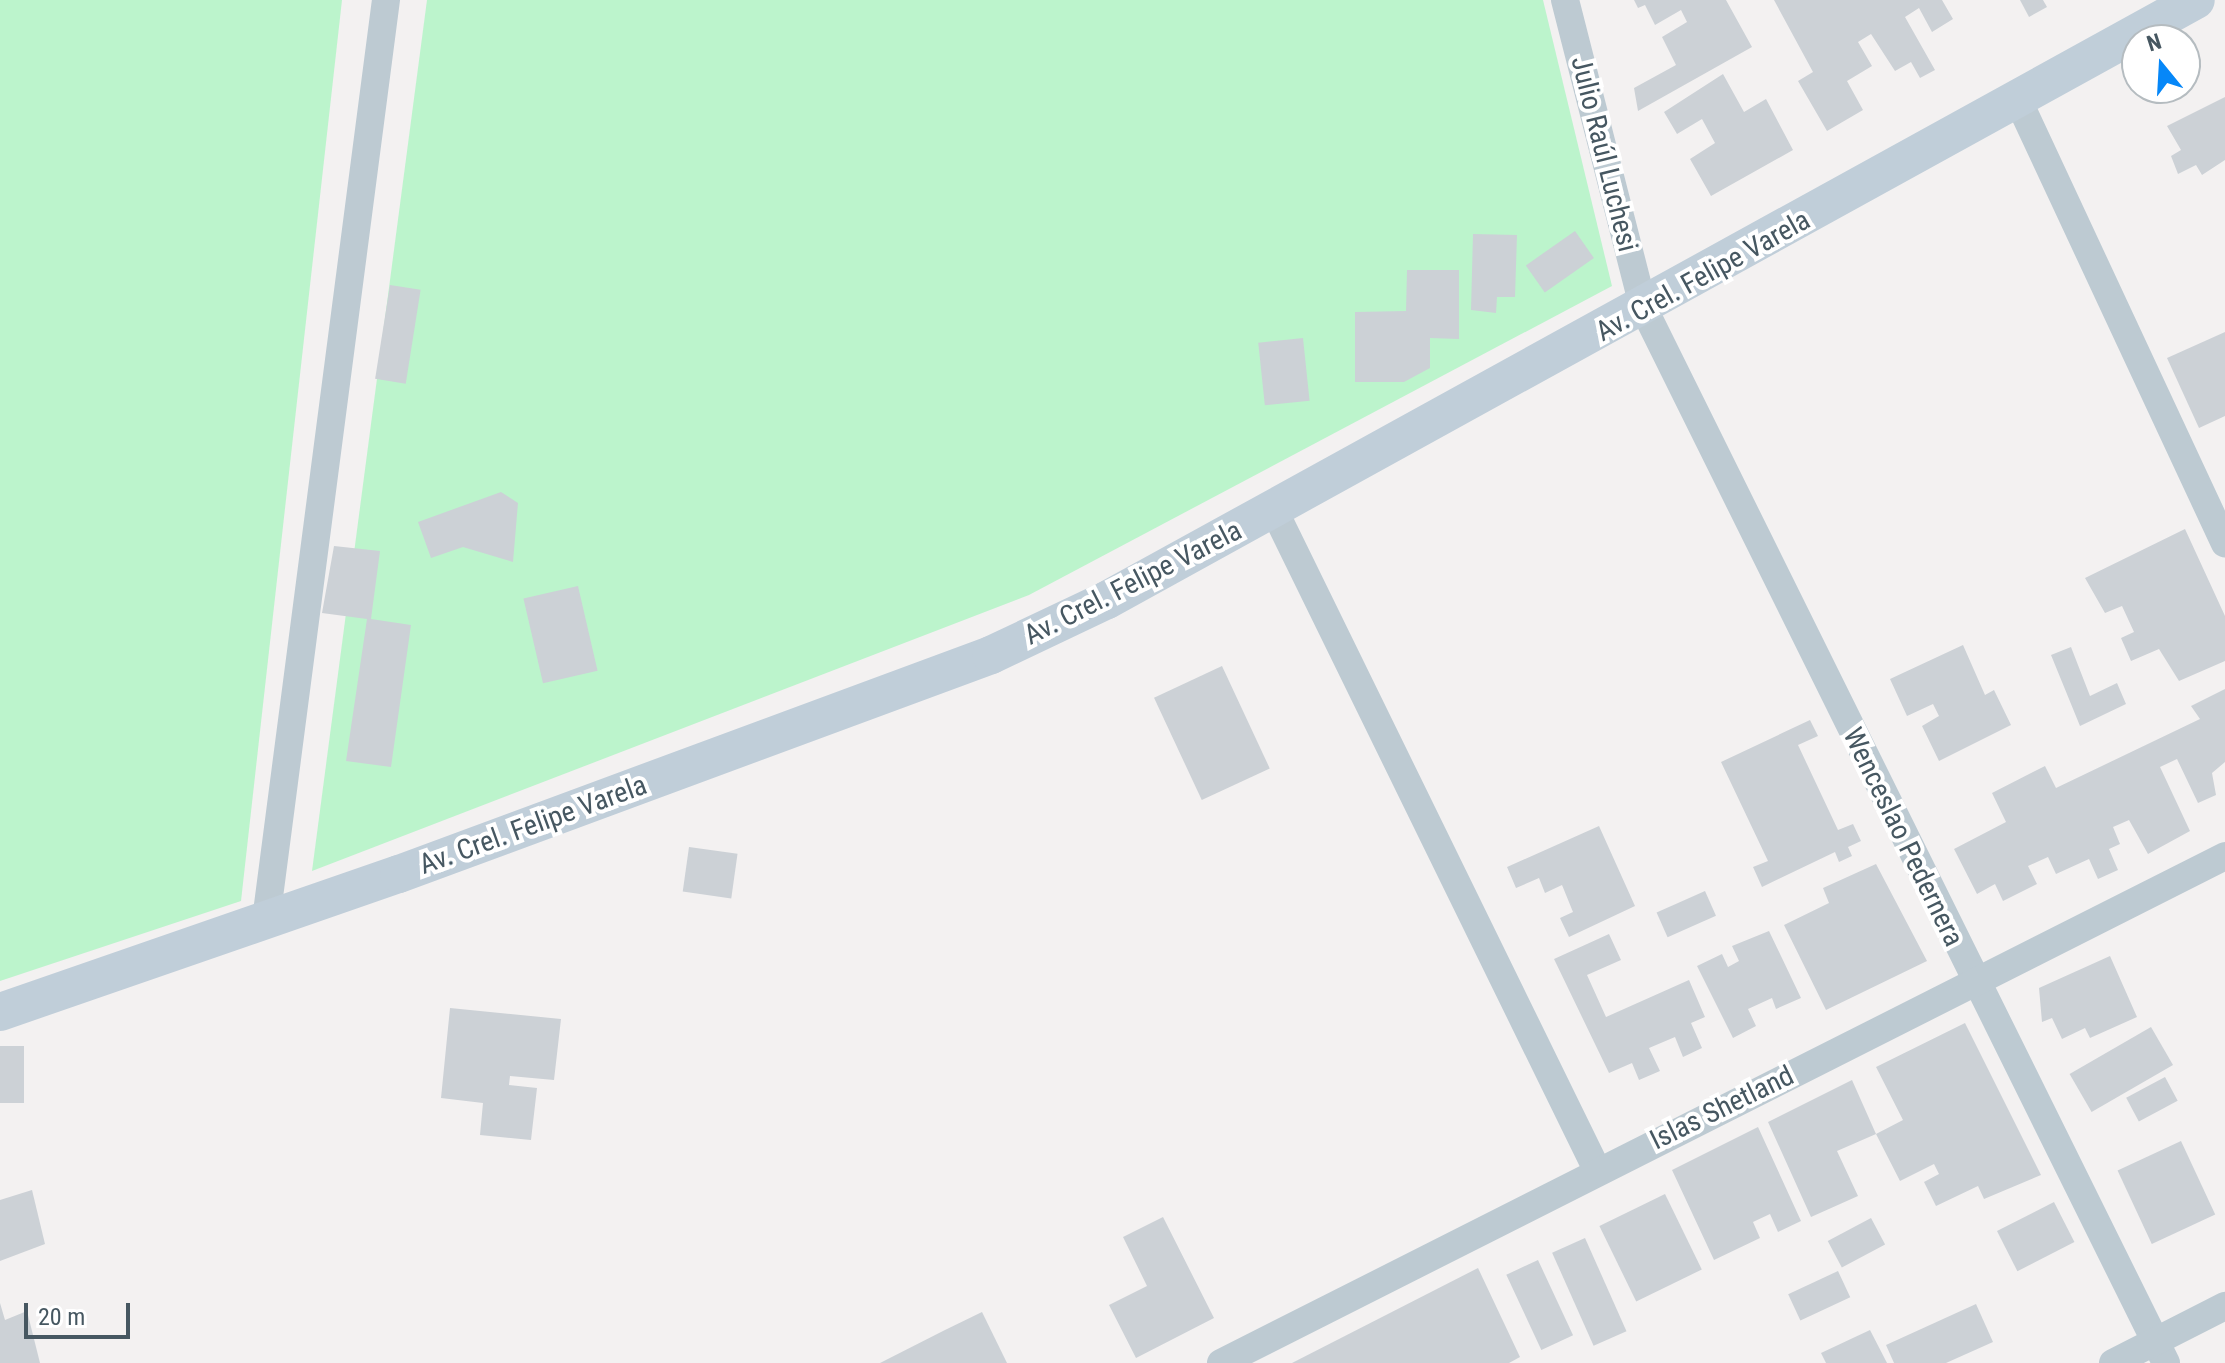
<!DOCTYPE html>
<meta charset="utf-8">
<style>
body{margin:0}
#map{position:relative;width:2225px;height:1363px;overflow:hidden;background:#f3f1f1;font-family:"Roboto Condensed",sans-serif}
div>[style]{position:absolute}
.green>*{inset:0;background:#bcf4cc}
.building>*{inset:0;background:#ccd1d6;transform-origin:0 0}
.street>*{height:28px;margin:-14px;padding:0 14px;transform-origin:14px;border-radius:14px;background:#bdcad2}
.secondary>*{height:38px;margin:-19px;padding:0 19px;transform-origin:19px;border-radius:19px;background:#c0ced9}
span{translate:-50% -50%;white-space:nowrap;text-align:center;line-height:1.15;-webkit-text-stroke:8px #fff;paint-order:stroke}
.street-label{font-size:28px;color:#465761}
.north{position:absolute;left:2121px;top:24px;width:80px;height:80px;box-sizing:border-box;background:#fff;border:2px solid #b5bcc0;border-radius:50%;rotate:342deg;font-size:22px;font-weight:700;line-height:32px;text-align:center;color:#465761}
.north::after{content:'';display:block;margin:auto;width:28px;height:36px;background:#0687f8;clip-path:polygon(50% 0,100% 100%,50% 72%,0 100%)}
.scale{position:absolute;left:24px;top:1303px;width:106px;height:36px;box-sizing:border-box;border:4px solid #465761;border-top:0;padding-left:10px;font-size:24px;line-height:28px;white-space:nowrap;color:#465761;-webkit-text-stroke:6px #fff;paint-order:stroke}
</style>
<div id="map">
<div class="green">
<i style="clip-path:polygon(0 0,342px 0,241px 901px,0 981px)"></i>
<i style="clip-path:polygon(427px 0,1543px 0,1612px 286px,1029px 595px,312px 871px)"></i>
</div>
<div class="building">
<i style="clip-path:polygon(1634px 0,1726px 0,1752px 47px,1638px 111px,1634px 88px,1676px 65px,1662px 37px,1687px 22px,1681px 10px,1655px 25px,1645px 5px,1638px 8px)"></i>
<i style="clip-path:polygon(1774px 0,1942px 0,1953px 19px,1932px 32px,1919px 8px,1905px 17px,1935px 70px,1920px 78px,1911px 62px,1895px 71px,1871px 34px,1858px 42px,1872px 66px,1847px 81px,1863px 110px,1827px 131px,1798px 81px,1813px 72px)"></i>
<i style="clip-path:polygon(2020px 0,2043px 0,2047px 7px,2029px 17px)"></i>
<i style="clip-path:polygon(1723px 74px,1744px 112px,1766px 99px,1793px 150px,1711px 196px,1690px 159px,1715px 143px,1702px 119px,1677px 134px,1664px 112px)"></i>
<i style="clip-path:polygon(2225px 97px,2225px 160px,2202px 175px,2196px 165px,2178px 174px,2171px 156px,2181px 150px,2167px 126px)"></i>
<i style="left:1575px;top:231px;width:33px;height:60px;rotate:55deg"></i>
<i style="clip-path:polygon(1473px 234px,1517px 235px,1515px 297px,1497px 297px,1496px 313px,1471px 310px)"></i>
<i style="clip-path:polygon(1407px 270px,1459px 270px,1459px 339px,1430px 338px,1430px 368px,1404px 382px,1355px 382px,1355px 312px,1406px 311px)"></i>
<i style="left:390px;top:285px;width:31px;height:95px;rotate:9deg"></i>
<i style="clip-path:polygon(2225px 332px,2225px 416px,2199px 428px,2167px 358px)"></i>
<i style="left:1303px;top:338px;width:63px;height:45px;rotate:84deg"></i>
<i style="clip-path:polygon(501px 492px,518px 503px,513px 562px,463px 547px,431px 558px,418px 522px)"></i>
<i style="clip-path:polygon(2185px 529px,2225px 616px,2225px 661px,2179px 681px,2159px 649px,2131px 661px,2121px 638px,2134px 632px,2122px 606px,2105px 613px,2085px 578px)"></i>
<i style="clip-path:polygon(334px 546px,380px 551px,371px 619px,411px 625px,391px 767px,346px 761px,367px 619px,322px 613px)"></i>
<i style="left:578px;top:586px;width:87px;height:56px;rotate:77deg"></i>
<i style="clip-path:polygon(1963px 645px,1985px 695px,1994px 690px,2011px 725px,1939px 761px,1922px 726px,1939px 716px,1933px 704px,1907px 716px,1890px 679px)"></i>
<i style="clip-path:polygon(2071px 647px,2090px 696px,2117px 683px,2126px 704px,2080px 726px,2051px 655px)"></i>
<i style="left:1222px;top:666px;width:113px;height:75px;rotate:65deg"></i>
<i style="clip-path:polygon(2225px 689px,2225px 762px,2212px 773px,2216px 795px,2198px 803px,2177px 759px,2160px 767px,2190px 831px,2148px 854px,2129px 820px,2113px 827px,2120px 844px,2109px 849px,2118px 870px,2098px 879px,2089px 859px,2056px 874px,2048px 857px,2028px 866px,2037px 884px,2003px 901px,1995px 884px,1977px 894px,1954px 849px,2006px 822px,1992px 793px,2045px 766px,2056px 788px,2200px 719px,2191px 706px)"></i>
<i style="clip-path:polygon(1810px 720px,1818px 736px,1798px 745px,1838px 830px,1853px 824px,1861px 841px,1848px 847px,1852px 856px,1839px 862px,1835px 852px,1762px 887px,1753px 867px,1768px 861px,1721px 762px)"></i>
<i style="clip-path:polygon(1599px 826px,1635px 906px,1569px 937px,1560px 918px,1573px 912px,1562px 885px,1545px 893px,1539px 878px,1516px 888px,1507px 867px)"></i>
<i style="left:689px;top:847px;width:49px;height:45px;rotate:8deg"></i>
<i style="clip-path:polygon(1876px 864px,1927px 961px,1826px 1010px,1784px 925px,1829px 903px,1823px 888px)"></i>
<i style="left:1705px;top:891px;width:27px;height:53px;rotate:66deg"></i>
<i style="clip-path:polygon(1769px 931px,1801px 998px,1776px 1009px,1772px 998px,1748px 1009px,1756px 1026px,1733px 1038px,1697px 966px,1722px 954px,1728px 967px,1739px 961px,1732px 946px)"></i>
<i style="clip-path:polygon(1609px 934px,1621px 960px,1587px 975px,1606px 1017px,1689px 980px,1705px 1017px,1691px 1023px,1702px 1048px,1683px 1057px,1675px 1037px,1649px 1048px,1660px 1071px,1639px 1080px,1632px 1063px,1609px 1073px,1554px 959px)"></i>
<i style="clip-path:polygon(2110px 956px,2137px 1017px,2090px 1038px,2085px 1028px,2062px 1039px,2052px 1018px,2042px 1022px,2039px 988px)"></i>
<i style="clip-path:polygon(450px 1008px,561px 1019px,554px 1080px,510px 1076px,509px 1085px,537px 1088px,531px 1140px,480px 1135px,483px 1103px,441px 1098px)"></i>
<i style="clip-path:polygon(1965px 1023px,2041px 1175px,1984px 1199px,1978px 1186px,1936px 1206px,1924px 1182px,1939px 1174px,1934px 1164px,1900px 1181px,1876px 1134px,1837px 1151px,1858px 1196px,1811px 1217px,1768px 1122px,1852px 1080px,1876px 1134px,1903px 1120px,1876px 1067px)"></i>
<i style="left:2151px;top:1027px;width:44px;height:94px;rotate:60deg"></i>
<i style="left:0;top:1046px;width:24px;height:57px"></i>
<i style="left:2165px;top:1077px;width:27px;height:44px;rotate:62deg"></i>
<i style="clip-path:polygon(1758px 1127px,1801px 1221px,1778px 1232px,1770px 1214px,1753px 1222px,1760px 1238px,1714px 1260px,1672px 1170px)"></i>
<i style="left:2181px;top:1141px;width:81px;height:70px;rotate:65deg"></i>
<i style="clip-path:polygon(32px 1190px,45px 1244px,0 1261px,0 1200px)"></i>
<i style="left:1665px;top:1194px;width:84px;height:73px;rotate:64deg"></i>
<i style="left:2054px;top:1202px;width:45px;height:64px;rotate:63deg"></i>
<i style="clip-path:polygon(1163px 1217px,1214px 1318px,1136px 1358px,1109px 1305px,1147px 1286px,1123px 1237px)"></i>
<i style="left:1871px;top:1218px;width:30px;height:49px;rotate:62deg"></i>
<i style="left:1585px;top:1238px;width:102px;height:36px;rotate:66deg"></i>
<i style="left:1538px;top:1260px;width:83px;height:35px;rotate:65deg"></i>
<i style="clip-path:polygon(1478px 1268px,1520px 1357px,1509px 1363px,1292px 1363px)"></i>
<i style="left:1838px;top:1271px;width:29px;height:55px;rotate:65deg"></i>
<i style="clip-path:polygon(0 1303px,5px 1320px,27px 1311px,40px 1363px,0 1363px)"></i>
<i style="clip-path:polygon(1976px 1304px,1993px 1342px,1946px 1363px,1894px 1363px,1886px 1345px)"></i>
<i style="clip-path:polygon(982px 1312px,1007px 1363px,880px 1363px,945px 1330px)"></i>
<i style="clip-path:polygon(1870px 1330px,1887px 1363px,1826px 1363px,1821px 1353px)"></i>
</div>
<div class="street">
<i style="left:1565px;top:0;width:319px;rotate:75.7deg"></i>
<i style="left:1644px;top:309px;width:1176px;rotate:63.65deg"></i>
<i style="left:2019px;top:102px;width:487px;rotate:65deg"></i>
<i style="left:1274px;top:510px;width:735px;rotate:63.92deg"></i>
<i style="left:266px;top:920px;width:928px;rotate:-82.57deg"></i>
<i style="left:1221px;top:1363px;width:1125px;rotate:-26.79deg"></i>
<i style="left:2113px;top:1363px;width:126px;rotate:-27deg"></i>
</div>
<div class="secondary">
<i style="left:0;top:1012px;width:422px;rotate:-19.1deg"></i>
<i style="left:399px;top:874px;width:631px;rotate:-20.3deg"></i>
<i style="left:991px;top:655px;width:128px;rotate:-25.4deg"></i>
<i style="left:1107px;top:600px;width:1243px;rotate:-28.85deg"></i>
</div>
<div class="street-label">
<span style="left:1604px;top:154px;rotate:76deg">Julio Raúl Luchesi</span>
<span style="left:1703px;top:276px;rotate:-29deg">Av. Crel. Felipe Varela</span>
<span style="left:1133px;top:583px;rotate:-27deg">Av. Crel. Felipe Varela</span>
<span style="left:533px;top:825px;rotate:-20deg">Av. Crel. Felipe Varela</span>
<span style="left:1903px;top:837px;rotate:64deg">Wenceslao Pedernera</span>
<span style="left:1722px;top:1108px;rotate:-26deg">Islas Shetland</span>
</div>
<div class="north">N</div>
<div class="scale">20 m</div>
</div>
